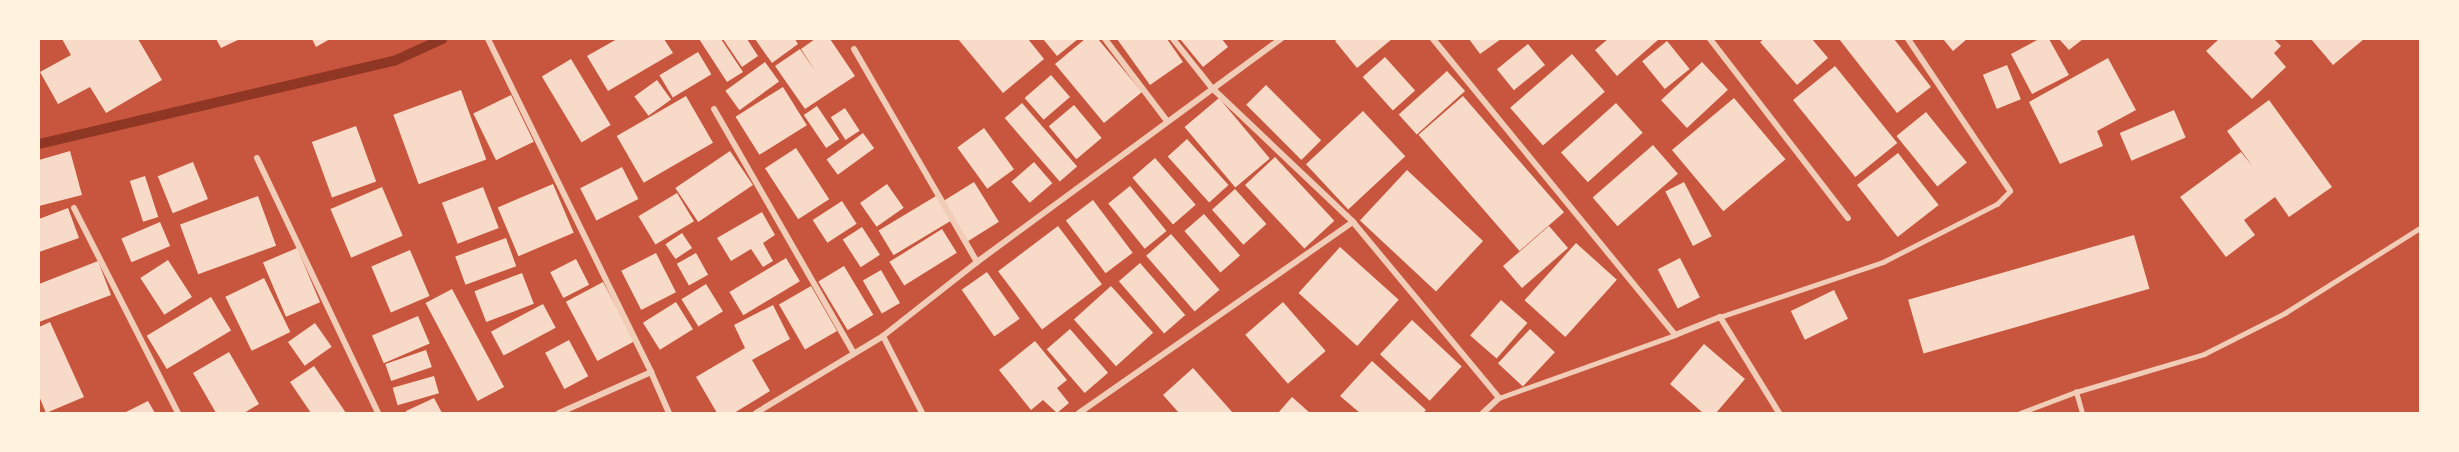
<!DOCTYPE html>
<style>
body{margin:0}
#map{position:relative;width:2459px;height:452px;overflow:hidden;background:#c8553d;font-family:"Alegreya Sans",sans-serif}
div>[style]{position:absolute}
.stream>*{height:10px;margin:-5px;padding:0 5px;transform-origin:5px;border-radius:5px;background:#8f3625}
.building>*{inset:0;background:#f7dbc8;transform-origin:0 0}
.service>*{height:4.5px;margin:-2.25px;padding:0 2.25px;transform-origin:2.25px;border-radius:2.25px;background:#f1ccb7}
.minor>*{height:6px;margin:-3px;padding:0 3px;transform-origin:3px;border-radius:3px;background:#f1ccb7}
span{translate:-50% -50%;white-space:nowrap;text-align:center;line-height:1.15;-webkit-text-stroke:5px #fff3e0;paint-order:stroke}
.frame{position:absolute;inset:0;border:40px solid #fff3e0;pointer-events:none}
</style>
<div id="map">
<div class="stream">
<i style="left:39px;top:144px;width:365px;rotate:-13.2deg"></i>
<i style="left:394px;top:61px;width:53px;rotate:-24.6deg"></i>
</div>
<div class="building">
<i style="clip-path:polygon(62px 39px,138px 39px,162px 80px,106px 113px,90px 87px,58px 104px,40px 72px,71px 55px)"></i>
<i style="clip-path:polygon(216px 39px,240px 39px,221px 48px)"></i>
<i style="clip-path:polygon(312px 39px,330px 39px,316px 47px)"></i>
<i style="clip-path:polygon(617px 39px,664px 39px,673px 53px,608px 91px,587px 56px)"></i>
<i style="clip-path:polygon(699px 39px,721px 39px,743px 72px,727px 82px)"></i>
<i style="clip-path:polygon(723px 39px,747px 39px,758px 56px,742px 67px)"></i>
<i style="clip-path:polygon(755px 39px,795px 39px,798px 44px,772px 63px)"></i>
<i style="clip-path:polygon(815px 39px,830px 39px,855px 76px,805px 109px,775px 66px,800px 49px,816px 72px,801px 49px)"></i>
<i style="clip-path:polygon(958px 39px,1028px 39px,1044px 59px,1003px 93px)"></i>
<i style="clip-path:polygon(1043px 39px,1078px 39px,1057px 56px)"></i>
<i style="clip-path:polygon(1085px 39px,1098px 39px,1142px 92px,1104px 123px,1055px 64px)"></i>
<i style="clip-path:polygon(1117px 39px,1167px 39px,1183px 62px,1150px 85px)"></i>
<i style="clip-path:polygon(1180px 39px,1222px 39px,1228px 47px,1203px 67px)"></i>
<i style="clip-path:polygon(1338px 39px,1392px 39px,1357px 68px,1335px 41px)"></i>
<i style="clip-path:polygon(1469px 39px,1501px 39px,1480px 54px)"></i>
<i style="clip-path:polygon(1608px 39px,1659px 39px,1617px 76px,1595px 50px)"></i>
<i style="clip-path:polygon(1764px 39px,1812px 39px,1828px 58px,1797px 85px,1760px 42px)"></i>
<i style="clip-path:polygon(1839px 39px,1894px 39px,1931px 87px,1897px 113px)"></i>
<i style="clip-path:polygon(1943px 39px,1967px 39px,1953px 51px)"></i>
<i style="clip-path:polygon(2039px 39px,2049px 39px,2069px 75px,2032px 94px,2011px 54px)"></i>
<i style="clip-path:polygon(2059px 39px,2083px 39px,2069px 50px)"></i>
<i style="clip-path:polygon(2219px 39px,2274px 39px,2281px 46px,2274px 53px,2286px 67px,2252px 99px,2206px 51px)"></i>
<i style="clip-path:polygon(2311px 39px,2364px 39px,2333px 65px)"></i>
<i style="left:1667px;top:41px;width:36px;height:32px;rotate:51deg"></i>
<i style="left:1528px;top:44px;width:27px;height:40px;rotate:51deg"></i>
<i style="left:698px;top:52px;width:26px;height:45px;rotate:59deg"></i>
<i style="left:1572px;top:54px;width:50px;height:82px;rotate:49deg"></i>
<i style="left:1385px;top:57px;width:45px;height:30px;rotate:48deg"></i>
<i style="clip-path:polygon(2108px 58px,2136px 110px,2097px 131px,2103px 146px,2060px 164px,2029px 102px)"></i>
<i style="left:571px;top:59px;width:77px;height:34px;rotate:59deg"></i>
<i style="left:765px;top:62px;width:24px;height:49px;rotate:54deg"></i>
<i style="left:1702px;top:62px;width:38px;height:56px;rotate:47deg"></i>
<i style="left:2007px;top:65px;width:37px;height:26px;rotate:68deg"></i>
<i style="left:1835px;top:66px;width:99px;height:54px;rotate:51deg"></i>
<i style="left:1447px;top:71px;width:27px;height:65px;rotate:48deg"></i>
<i style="left:1051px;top:75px;width:29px;height:35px;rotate:49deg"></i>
<i style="left:657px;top:80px;width:24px;height:28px;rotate:54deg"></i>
<i style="left:1266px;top:85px;width:78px;height:28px;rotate:45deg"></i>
<i style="left:783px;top:87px;width:45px;height:56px;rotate:58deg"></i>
<i style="left:461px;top:90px;width:74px;height:72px;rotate:70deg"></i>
<i style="left:511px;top:95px;width:52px;height:42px;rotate:64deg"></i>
<i style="left:686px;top:96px;width:54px;height:80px;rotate:60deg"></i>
<i style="left:1463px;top:96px;width:154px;height:59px;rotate:49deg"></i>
<i style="left:1219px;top:98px;width:79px;height:45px;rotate:50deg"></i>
<i style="left:1734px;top:98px;width:80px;height:81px;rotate:50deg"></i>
<i style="clip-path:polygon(2269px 100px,2332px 187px,2289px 217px,2275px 197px,2244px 220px,2255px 235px,2226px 257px,2180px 197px,2241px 152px,2253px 167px,2227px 131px)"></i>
<i style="left:1022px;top:103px;width:84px;height:23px;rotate:49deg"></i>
<i style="left:1616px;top:103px;width:40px;height:74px;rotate:48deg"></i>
<i style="left:1074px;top:105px;width:43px;height:33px;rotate:50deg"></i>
<i style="left:817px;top:106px;width:40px;height:16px;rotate:56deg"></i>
<i style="left:845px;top:108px;width:27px;height:17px;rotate:57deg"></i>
<i style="left:2174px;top:110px;width:30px;height:59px;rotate:67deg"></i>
<i style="left:1363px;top:111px;width:62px;height:78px;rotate:47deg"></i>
<i style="left:1926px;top:112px;width:65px;height:38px;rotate:51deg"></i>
<i style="left:356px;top:126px;width:59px;height:47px;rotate:70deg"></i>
<i style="left:984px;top:128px;width:51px;height:33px;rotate:54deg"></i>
<i style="left:863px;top:133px;width:19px;height:45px;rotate:54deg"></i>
<i style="left:1187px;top:139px;width:62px;height:26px;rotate:48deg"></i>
<i style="left:1653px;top:145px;width:38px;height:80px;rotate:49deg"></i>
<i style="left:796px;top:148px;width:61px;height:37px;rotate:57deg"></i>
<i style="clip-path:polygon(70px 151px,82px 195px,39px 206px,39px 160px)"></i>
<i style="left:730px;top:151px;width:41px;height:66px;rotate:56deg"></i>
<i style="left:1898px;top:153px;width:66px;height:52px;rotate:52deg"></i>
<i style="left:1275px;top:157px;width:87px;height:41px;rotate:47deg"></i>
<i style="left:1155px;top:158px;width:62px;height:30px;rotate:49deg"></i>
<i style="left:193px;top:162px;width:40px;height:38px;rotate:68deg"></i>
<i style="left:1034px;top:162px;width:28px;height:30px;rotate:49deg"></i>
<i style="left:622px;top:167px;width:36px;height:47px;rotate:63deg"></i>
<i style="left:1407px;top:170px;width:104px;height:69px;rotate:43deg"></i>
<i style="left:145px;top:176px;width:43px;height:16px;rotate:72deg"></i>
<i style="left:974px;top:182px;width:47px;height:37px;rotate:58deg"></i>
<i style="left:1684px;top:182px;width:61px;height:21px;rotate:63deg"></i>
<i style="left:553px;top:184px;width:53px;height:60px;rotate:67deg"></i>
<i style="left:887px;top:184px;width:29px;height:33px;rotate:55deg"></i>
<i style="left:1130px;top:186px;width:58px;height:28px;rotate:51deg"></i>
<i style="left:382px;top:187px;width:53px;height:56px;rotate:67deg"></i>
<i style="left:483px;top:187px;width:44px;height:44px;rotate:69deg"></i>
<i style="left:1235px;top:189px;width:47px;height:31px;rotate:48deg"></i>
<i style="left:677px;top:193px;width:33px;height:45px;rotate:59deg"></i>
<i style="left:258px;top:196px;width:53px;height:83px;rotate:70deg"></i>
<i style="left:936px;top:196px;width:29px;height:67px;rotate:59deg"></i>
<i style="left:1093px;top:200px;width:66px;height:34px;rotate:53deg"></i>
<i style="left:842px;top:201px;width:27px;height:35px;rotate:57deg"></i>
<i style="clip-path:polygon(68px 208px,79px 238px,39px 252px,39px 219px)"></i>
<i style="clip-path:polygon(762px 212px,775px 235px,763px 243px,773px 261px,763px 267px,751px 249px,731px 261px,717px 238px)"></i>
<i style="left:1204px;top:214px;width:55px;height:26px;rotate:49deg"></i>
<i style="left:160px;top:222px;width:26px;height:42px;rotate:67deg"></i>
<i style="left:1058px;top:226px;width:73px;height:75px;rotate:53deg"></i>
<i style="left:1549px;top:226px;width:29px;height:61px;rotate:49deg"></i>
<i style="left:862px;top:227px;width:33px;height:23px;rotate:57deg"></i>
<i style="left:942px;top:229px;width:28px;height:62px;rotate:58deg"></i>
<i style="left:682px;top:233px;width:18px;height:20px;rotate:56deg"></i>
<i style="left:1171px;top:234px;width:74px;height:33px;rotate:49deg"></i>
<i style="left:2134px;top:235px;width:56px;height:235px;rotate:74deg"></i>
<i style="left:506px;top:238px;width:30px;height:54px;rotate:70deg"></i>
<i style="left:1576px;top:243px;width:55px;height:77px;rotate:42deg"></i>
<i style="left:1340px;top:247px;width:79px;height:62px;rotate:42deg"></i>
<i style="left:297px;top:248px;width:59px;height:37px;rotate:67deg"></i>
<i style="left:410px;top:250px;width:50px;height:42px;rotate:67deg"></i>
<i style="left:656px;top:253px;width:44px;height:39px;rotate:63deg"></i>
<i style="left:696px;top:253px;width:25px;height:22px;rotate:61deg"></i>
<i style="left:786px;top:258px;width:27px;height:66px;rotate:59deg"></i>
<i style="left:1680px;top:258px;width:44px;height:25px;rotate:63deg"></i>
<i style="left:576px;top:259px;width:29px;height:29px;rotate:63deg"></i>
<i style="left:168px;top:260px;width:44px;height:33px;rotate:57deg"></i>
<i style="clip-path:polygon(98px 261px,111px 295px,39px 322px,39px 284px)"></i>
<i style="left:1140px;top:263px;width:69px;height:28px;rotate:49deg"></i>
<i style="left:844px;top:266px;width:57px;height:30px;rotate:59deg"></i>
<i style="left:881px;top:270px;width:38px;height:21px;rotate:60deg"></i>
<i style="left:987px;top:272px;width:57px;height:31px;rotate:55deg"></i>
<i style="left:522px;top:273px;width:33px;height:51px;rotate:69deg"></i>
<i style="left:264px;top:278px;width:60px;height:43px;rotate:64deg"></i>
<i style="left:603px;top:282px;width:67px;height:42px;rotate:62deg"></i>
<i style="left:706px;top:284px;width:32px;height:29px;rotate:58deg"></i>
<i style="left:811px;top:286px;width:52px;height:37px;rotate:60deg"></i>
<i style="left:1111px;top:286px;width:63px;height:50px;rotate:48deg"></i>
<i style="left:452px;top:289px;width:111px;height:30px;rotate:62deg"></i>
<i style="left:1834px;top:290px;width:32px;height:48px;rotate:64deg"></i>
<i style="left:211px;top:297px;width:39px;height:75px;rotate:59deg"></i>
<i style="left:1501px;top:300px;width:35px;height:47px;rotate:41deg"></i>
<i style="left:676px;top:302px;width:32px;height:39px;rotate:58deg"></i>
<i style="left:1283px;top:302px;width:65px;height:50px;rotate:49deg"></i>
<i style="left:543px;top:304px;width:27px;height:59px;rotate:62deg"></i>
<i style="clip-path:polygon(773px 305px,790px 339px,752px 360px,770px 391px,734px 413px,717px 413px,696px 377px,745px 348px,734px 325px)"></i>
<i style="left:418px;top:316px;width:30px;height:50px;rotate:67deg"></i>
<i style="left:1412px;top:320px;width:68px;height:47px;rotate:43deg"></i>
<i style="clip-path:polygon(50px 322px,84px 397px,46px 413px,39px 396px,39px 327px)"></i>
<i style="left:315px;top:323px;width:29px;height:33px;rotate:55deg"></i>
<i style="left:1070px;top:329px;width:58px;height:31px;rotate:49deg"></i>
<i style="left:1530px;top:329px;width:34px;height:47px;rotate:43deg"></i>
<i style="left:569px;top:340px;width:41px;height:27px;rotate:62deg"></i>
<i style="clip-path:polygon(1035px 341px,1067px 380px,1057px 388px,1069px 403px,1057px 413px,1043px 400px,1031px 410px,999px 370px)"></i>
<i style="clip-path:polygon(1704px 344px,1745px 379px,1716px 413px,1703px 413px,1670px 384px)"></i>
<i style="left:426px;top:350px;width:18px;height:43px;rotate:71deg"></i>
<i style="clip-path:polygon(229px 352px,259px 404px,244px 413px,216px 413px,193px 373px)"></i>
<i style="clip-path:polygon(1372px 361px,1426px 410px,1423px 413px,1360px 413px,1340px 396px)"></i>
<i style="clip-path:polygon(314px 366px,346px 413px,311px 413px,290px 382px)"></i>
<i style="clip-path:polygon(1193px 368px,1233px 413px,1179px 413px,1163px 395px)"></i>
<i style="left:434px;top:376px;width:18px;height:43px;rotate:74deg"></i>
<i style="clip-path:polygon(1292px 397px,1310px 413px,1278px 413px)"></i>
<i style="clip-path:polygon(434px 398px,442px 413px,407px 413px,406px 411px)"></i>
<i style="clip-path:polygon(148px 401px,155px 413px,124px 413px)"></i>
</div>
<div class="service">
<i style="left:1720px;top:317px;width:172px;rotate:-18.6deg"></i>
<i style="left:1883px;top:262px;width:128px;rotate:-27deg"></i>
<i style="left:1997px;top:204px;width:18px;rotate:-45deg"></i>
<i style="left:1499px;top:398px;width:187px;rotate:-19.7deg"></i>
<i style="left:2020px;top:413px;width:60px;rotate:-20.6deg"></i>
<i style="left:2082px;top:413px;width:22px;rotate:-106deg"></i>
<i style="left:2076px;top:392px;width:134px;rotate:-16.5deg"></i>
<i style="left:2204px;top:354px;width:91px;rotate:-26.8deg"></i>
<i style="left:2285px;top:313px;width:160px;rotate:-32.2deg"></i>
</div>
<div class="minor">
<i style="left:488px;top:39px;width:371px;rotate:63.9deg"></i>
<i style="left:1105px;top:39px;width:103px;rotate:52.9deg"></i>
<i style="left:1173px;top:39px;width:63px;rotate:51.5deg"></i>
<i style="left:1212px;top:88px;width:195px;rotate:43.5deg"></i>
<i style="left:1353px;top:222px;width:229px;rotate:50.3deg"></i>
<i style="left:1499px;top:398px;width:22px;rotate:137deg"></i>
<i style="left:1433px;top:39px;width:382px;rotate:50.7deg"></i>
<i style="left:1675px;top:335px;width:48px;rotate:-21.8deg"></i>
<i style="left:1720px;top:317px;width:113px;rotate:58.4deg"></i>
<i style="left:1710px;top:39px;width:226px;rotate:52.4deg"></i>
<i style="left:1908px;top:39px;width:183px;rotate:56.1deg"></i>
<i style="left:854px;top:49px;width:246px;rotate:60deg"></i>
<i style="left:714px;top:109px;width:280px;rotate:60.2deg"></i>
<i style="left:257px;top:158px;width:282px;rotate:64.6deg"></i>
<i style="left:74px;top:208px;width:230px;rotate:63.1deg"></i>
<i style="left:883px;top:336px;width:86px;rotate:63.1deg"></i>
<i style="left:559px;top:413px;width:101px;rotate:-24deg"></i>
<i style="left:651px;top:372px;width:45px;rotate:66.3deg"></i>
<i style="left:756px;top:413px;width:149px;rotate:-31.2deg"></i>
<i style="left:883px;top:336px;width:120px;rotate:-38.2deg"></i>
<i style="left:977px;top:262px;width:377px;rotate:-36.3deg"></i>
<i style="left:1079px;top:413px;width:334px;rotate:-34.9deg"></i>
</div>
<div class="frame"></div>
</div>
